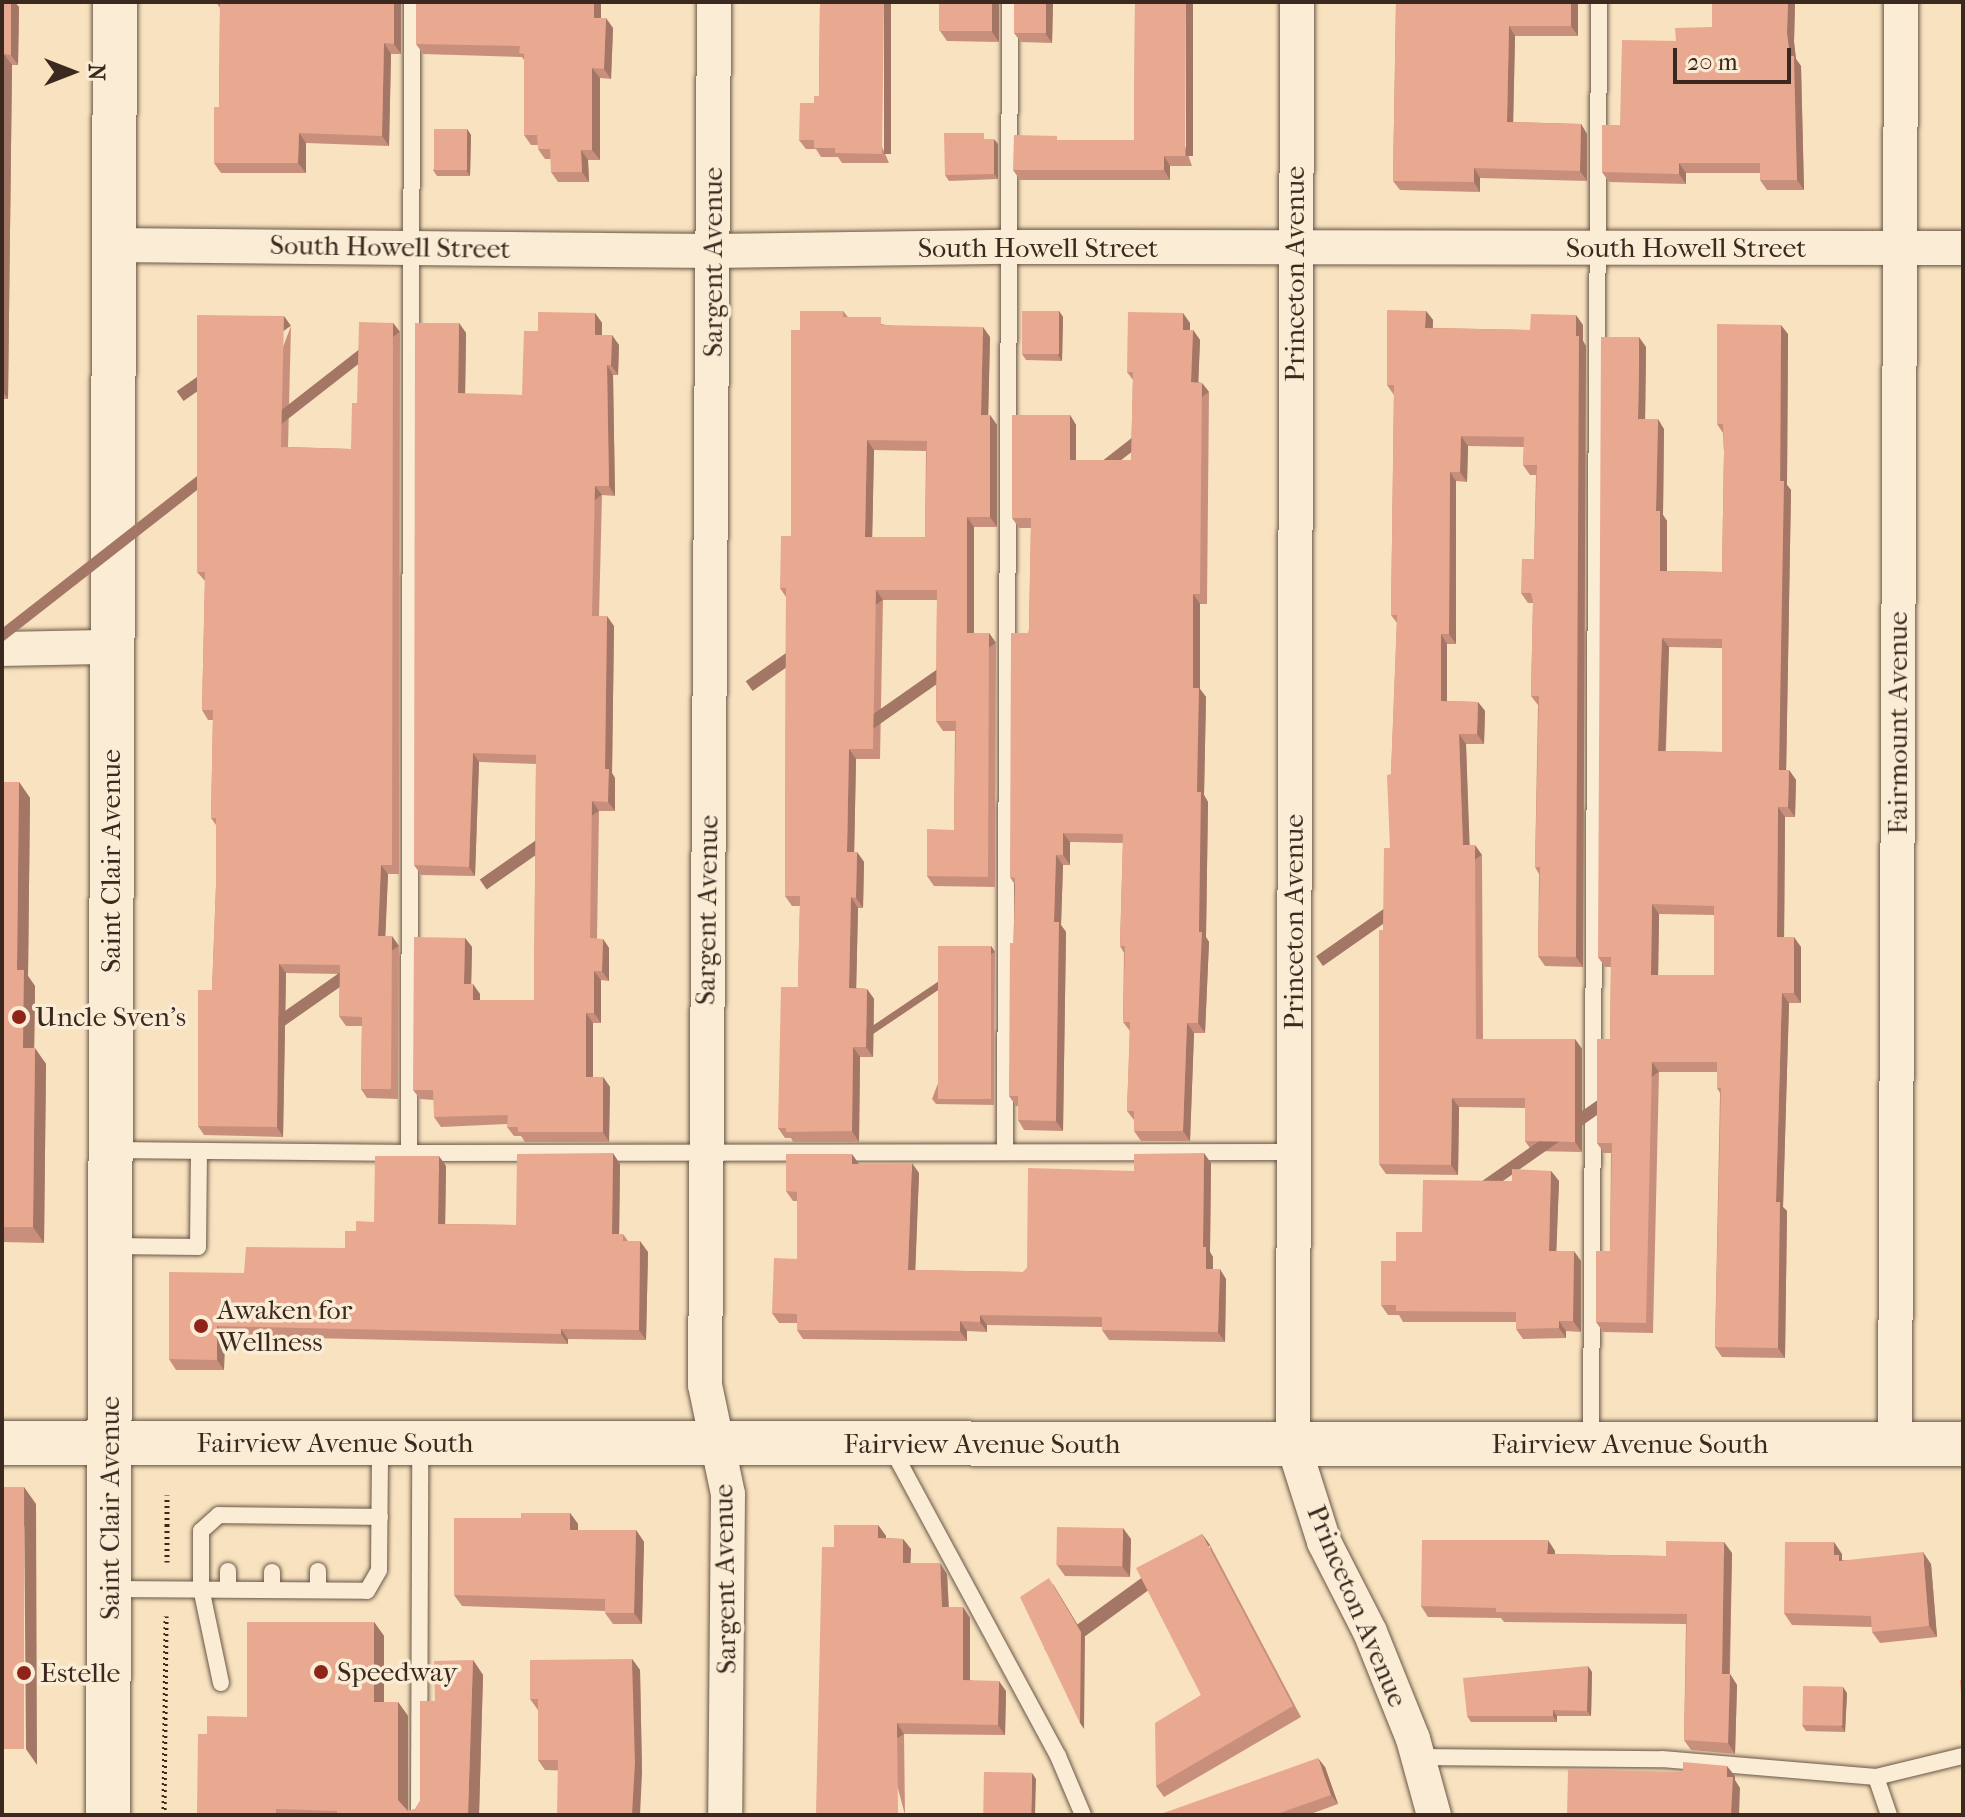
<!DOCTYPE html>
<style>
body{margin:0}
#map{position:relative;width:1965px;height:1817px;overflow:hidden;background:#f8e2bf;font-family:"IM FELL French Canon",serif}
div>[style]{position:absolute}
.path>*{height:5px;margin-top:-2.5px;transform-origin:0;background:repeating-linear-gradient(90deg,#3b291f 0 2px,transparent 0 6px)}
.roads{filter:drop-shadow(0 0 2px #6a5747) drop-shadow(0 0 2px #6a5747)}
.lane>*{height:16px;margin:-8px;padding:0 8px;transform-origin:8px;border-radius:8px;background:#faecd5}
.street>*{height:34px;margin:-17px;padding:0 17px;transform-origin:17px;border-radius:17px;background:#faecd5}
.secondary>*{height:44px;margin:-22px;padding:0 22px;transform-origin:22px;border-radius:22px;background:#faecd5}
.wall>*{inset:0;background:#c8907c;transform-origin:0 0}
.shaded-wall>*{inset:0;background:#a37665;transform-origin:0 0}
.building>*{inset:0;background:#e9a890;transform-origin:0 0}
.dots>*{width:22px;height:22px;translate:-50% -50%;box-sizing:border-box;border:4px solid #faecd5;border-radius:50%}
span{translate:-50% -50%;white-space:nowrap;text-align:center;line-height:1.15;-webkit-text-stroke:7px #faecd5;paint-order:stroke}
.street-label{font-size:28px;color:#3b291f}
.poi-label{font-size:28px;color:#3b291f}
.left{translate:0 -50%;text-align:left}
.frame{position:absolute;inset:0;border:4px solid #3b291f;pointer-events:none}
.north{position:absolute;left:32px;top:32px;width:80px;height:80px;-webkit-text-stroke:6px #faecd5;paint-order:stroke;rotate:90deg;font-size:22px;font-weight:700;line-height:32px;text-align:center;color:#3b291f}
.north::after{content:'';display:block;margin:auto;width:28px;height:36px;background:#3b291f;clip-path:polygon(50% 0,100% 100%,50% 72%,0 100%)}
.scale{position:absolute;left:1673px;top:48px;width:118px;height:36px;box-sizing:border-box;border:4px solid #3b291f;border-top:0;padding-left:10px;font-size:24px;line-height:28px;white-space:nowrap;color:#3b291f;-webkit-text-stroke:6px #faecd5;paint-order:stroke}
</style>
<div id="map">
<div class="path">
<i style="left:167px;top:1562px;width:67px;rotate:-90deg"></i>
<i style="left:164px;top:1815px;width:199px;rotate:-89.4deg"></i>
</div>
<div class="roads">
<div class="lane">
<i style="left:112px;top:1150px;width:297px;rotate:0.6deg"></i>
<i style="left:409px;top:1153px;width:884px;rotate:-0.06deg"></i>
<i style="left:1005px;top:1151px;width:1149px;rotate:-89.75deg"></i>
<i style="left:409px;top:1153px;width:1151px;rotate:-89.85deg"></i>
<i style="left:112px;top:1246px;width:86px;rotate:0.7deg"></i>
<i style="left:198px;top:1247px;width:96px;rotate:-89.4deg"></i>
<i style="left:1591px;top:1440px;width:1438px;rotate:-89.68deg"></i>
<i style="left:892px;top:1449px;width:349px;rotate:61.6deg"></i>
<i style="left:1058px;top:1756px;width:64px;rotate:67deg"></i>
<i style="left:228px;top:1571px;width:18px;rotate:90deg"></i>
<i style="left:318px;top:1571px;width:19px;rotate:90deg"></i>
<i style="left:272px;top:1572px;width:17px;rotate:90deg"></i>
<i style="left:112px;top:1589px;width:255px;rotate:0.4deg"></i>
<i style="left:367px;top:1591px;width:24px;rotate:-60deg"></i>
<i style="left:379px;top:1570px;width:125px;rotate:-89.5deg"></i>
<i style="left:221px;top:1683px;width:97px;rotate:-101.9deg"></i>
<i style="left:201px;top:1588px;width:57px;rotate:-90deg"></i>
<i style="left:201px;top:1531px;width:24px;rotate:-42deg"></i>
<i style="left:219px;top:1515px;width:161px;rotate:0.7deg"></i>
<i style="left:1418px;top:1757px;width:244px;rotate:0.5deg"></i>
<i style="left:1662px;top:1759px;width:215px;rotate:4.8deg"></i>
<i style="left:1876px;top:1777px;width:40px;rotate:71.1deg"></i>
<i style="left:1876px;top:1777px;width:89px;rotate:-13.6deg"></i>
<i style="left:419px;top:1815px;width:370px;rotate:-89.8deg"></i>
</div>
<div class="street">
<i style="left:714px;top:2px;width:1383px;rotate:90.37deg"></i>
<i style="left:705px;top:1385px;width:111px;rotate:78.1deg"></i>
<i style="left:728px;top:1494px;width:321px;rotate:90.5deg"></i>
<i style="left:1297px;top:2px;width:1442px;rotate:90.16deg"></i>
<i style="left:1293px;top:1444px;width:103px;rotate:72.4deg"></i>
<i style="left:1324px;top:1542px;width:101px;rotate:62.9deg"></i>
<i style="left:1370px;top:1632px;width:115px;rotate:68.1deg"></i>
<i style="left:1413px;top:1739px;width:79px;rotate:74.6deg"></i>
<i style="left:114px;top:245px;width:599px;rotate:0.57deg"></i>
<i style="left:713px;top:251px;width:296px;rotate:-0.8deg"></i>
<i style="left:1009px;top:247px;width:954px;rotate:0.06deg"></i>
<i style="left:2px;top:649px;width:109px;rotate:-1.1deg"></i>
<i style="left:1895px;top:1444px;width:1442px;rotate:-89.76deg"></i>
</div>
<div class="secondary">
<i style="left:2px;top:1443px;width:1961px;rotate:0.03deg"></i>
<i style="left:108px;top:1815px;width:1813px;rotate:-89.78deg"></i>
</div>
</div>
<div class="wall">
<i style="clip-path:polygon(2px 2px,19px 7px,18px 65px,12px 65px,8px 399px,4px 399px,2px 427px)"></i>
<i style="clip-path:polygon(216px 2px,401px 2px,401px 54px,391px 54px,389px 146px,306px 143px,306px 173px,221px 173px,214px 163px,219px 107px,220px 8px)"></i>
<i style="clip-path:polygon(601px 2px,601px 18px,613px 28px,611px 79px,600px 78px,600px 160px,588px 160px,589px 182px,558px 182px,551px 172px,551px 159px,545px 159px,538px 149px,538px 145px,531px 145px,524px 135px,524px 60px,522px 57px,423px 54px,416px 44px)"></i>
<i style="clip-path:polygon(820px 2px,889px 163px,842px 163px,838px 157px,821px 157px,816px 149px,806px 149px,799px 140px,814px 103px,819px 96px)"></i>
<i style="clip-path:polygon(939px 2px,999px 2px,999px 42px,947px 41px,940px 31px)"></i>
<i style="clip-path:polygon(1053px 2px,1052px 43px,1021px 42px,1014px 33px)"></i>
<i style="clip-path:polygon(1135px 2px,1192px 166px,1170px 166px,1170px 180px,1020px 180px,1013px 170px,1059px 140px,1134px 140px)"></i>
<i style="clip-path:polygon(1396px 2px,1578px 2px,1578px 36px,1515px 36px,1513px 122px,1581px 124px,1587px 134px,1587px 181px,1480px 178px,1480px 192px,1400px 190px,1393px 181px)"></i>
<i style="clip-path:polygon(1712px 2px,1795px 2px,1794px 42px,1796px 59px,1801px 66px,1804px 190px,1767px 190px,1760px 180px,1760px 173px,1686px 173px,1686px 184px,1609px 182px,1602px 172px,1620px 125px,1676px 41px,1712px 27px)"></i>
<i style="clip-path:polygon(467px 129px,471px 135px,470px 176px,437px 176px,433px 170px)"></i>
<i style="clip-path:polygon(987px 139px,998px 144px,998px 179px,949px 181px,945px 175px)"></i>
<i style="clip-path:polygon(evenodd,843px 311px,848px 317px,886px 325px,990px 337px,988px 415px,990px 415px,997px 425px,997px 527px,974px 527px,974px 633px,989px 633px,996px 643px,995px 887px,934px 886px,927px 876px,954px 830px,955px 731px,943px 731px,936px 721px,937px 600px,883px 600px,880px 759px,856px 759px,854px 852px,857px 852px,864px 862px,863px 908px,858px 908px,856px 988px,867px 989px,874px 999px,873px 1057px,860px 1057px,859px 1142px,793px 1142px,791px 1138px,785px 1138px,778px 1128px,798px 987px,800px 906px,792px 906px,785px 896px,786px 597px,780px 588px,791px 536px,800px 330px,843px 311px,874px 450px,926px 451px,925px 537px,872px 537px,874px 450px)"></i>
<i style="clip-path:polygon(1059px 311px,1063px 317px,1062px 361px,1026px 360px,1022px 354px)"></i>
<i style="clip-path:polygon(1426px 311px,1433px 320px,1433px 328px,1530px 330px,1583px 325px,1583px 341px,1586px 346px,1583px 967px,1545px 966px,1538px 956px,1539px 874px,1535px 867px,1538px 705px,1531px 696px,1533px 603px,1528px 603px,1521px 593px,1534px 559px,1536px 475px,1530px 475px,1523px 465px,1524px 447px,1468px 446px,1467px 482px,1456px 481px,1456px 644px,1447px 644px,1447px 701px,1478px 702px,1485px 711px,1484px 744px,1466px 744px,1469px 845px,1482px 855px,1483px 1039px,1575px 1039px,1582px 1049px,1582px 1152px,1532px 1151px,1525px 1141px,1525px 1108px,1459px 1107px,1458px 1175px,1386px 1174px,1379px 1164px,1383px 930px,1390px 848px,1391px 774px,1397px 623px,1391px 615px,1394px 395px,1387px 385px)"></i>
<i style="clip-path:polygon(595px 313px,602px 323px,602px 335px,619px 345px,618px 375px,613px 375px,615px 496px,602px 495px,599px 616px,614px 626px,612px 773px,615px 778px,615px 811px,599px 811px,597px 939px,603px 939px,609px 948px,609px 981px,601px 980px,601px 1023px,593px 1023px,593px 1077px,603px 1077px,610px 1087px,609px 1142px,525px 1142px,521px 1136px,514px 1136px,507px 1127px,507px 1124px,441px 1127px,434px 1117px,434px 1100px,420px 1099px,413px 1090px,465px 938px,472px 947px,471px 984px,480px 994px,480px 1000px,534px 1000px,536px 764px,479px 762px,475px 876px,421px 875px,414px 865px,459px 323px,466px 333px,465px 394px,522px 395px,538px 331px)"></i>
<i style="clip-path:polygon(393px 323px,400px 332px,399px 874px,388px 874px,385px 936px,399px 946px,398px 1099px,367px 1098px,361px 1089px,362px 1026px,346px 1026px,339px 1016px,340px 974px,286px 973px,283px 1137px,204px 1135px,198px 1126px,212px 990px,216px 886px,216px 825px,211px 818px,213px 720px,208px 720px,202px 710px,205px 581px,197px 572px,291px 326px,288px 447px,351px 449px,357px 403px)"></i>
<i style="clip-path:polygon(1190px 323px,1190px 330px,1193px 330px,1200px 340px,1198px 382px,1202px 383px,1209px 392px,1207px 604px,1200px 604px,1200px 689px,1206px 697px,1204px 795px,1208px 802px,1206px 937px,1209px 942px,1205px 1033px,1194px 1033px,1190px 1141px,1141px 1141px,1134px 1131px,1134px 1120px,1127px 1111px,1130px 1031px,1123px 1022px,1124px 953px,1120px 946px,1123px 843px,1070px 842px,1070px 865px,1063px 865px,1061px 925px,1066px 932px,1063px 1131px,1024px 1130px,1018px 1120px,1018px 1106px,1016px 1106px,1009px 1096px,1015px 885px,1010px 877px,1029px 629px,1031px 528px,1019px 528px,1012px 518px,1070px 415px,1076px 425px,1076px 460px,1131px 460px,1133px 380px,1127px 372px)"></i>
<i style="clip-path:polygon(evenodd,1788px 334px,1787px 485px,1791px 490px,1786px 770px,1789px 770px,1796px 780px,1795px 817px,1785px 817px,1784px 937px,1801px 947px,1801px 1003px,1789px 1003px,1783px 1207px,1787px 1211px,1785px 1358px,1722px 1357px,1715px 1347px,1720px 1093px,1717px 1088px,1717px 1072px,1659px 1072px,1653px 1333px,1603px 1332px,1596px 1322px,1610px 1251px,1611px 1153px,1604px 1153px,1597px 1143px,1610px 1039px,1611px 967px,1605px 967px,1598px 957px,1646px 347px,1645px 419px,1664px 429px,1663px 515px,1667px 521px,1667px 571px,1722px 572px,1724px 452px,1723px 433px,1717px 424px,1788px 334px,1669px 647px,1722px 648px,1722px 752px,1666px 751px,1669px 647px,1788px 334px,1659px 914px,1714px 915px,1714px 975px,1658px 975px,1659px 914px)"></i>
<i style="clip-path:polygon(2px 782px,19px 782px,30px 798px,28px 976px,35px 986px,34px 1048px,46px 1064px,44px 1243px,2px 1242px)"></i>
<i style="clip-path:polygon(991px 946px,995px 952px,994px 1105px,936px 1104px,932px 1099px)"></i>
<i style="clip-path:polygon(1211px 1163px,1210px 1252px,1213px 1257px,1213px 1269px,1226px 1279px,1225px 1342px,1109px 1340px,1102px 1330px,1102px 1327px,987px 1325px,987px 1332px,967px 1331px,967px 1341px,803px 1339px,797px 1330px,797px 1323px,779px 1323px,772px 1313px,797px 1259px,797px 1201px,793px 1201px,786px 1191px,859px 1164px,919px 1173px,915px 1270px,1023px 1272px,1134px 1171px)"></i>
<i style="clip-path:polygon(620px 1164px,619px 1234px,623px 1234px,628px 1241px,648px 1252px,646px 1340px,568px 1339px,568px 1344px,225px 1336px,224px 1370px,176px 1370px,169px 1359px,244px 1273px,345px 1248px,356px 1231px,374px 1222px,446px 1166px,445px 1224px,516px 1225px)"></i>
<i style="clip-path:polygon(1551px 1171px,1559px 1181px,1556px 1251px,1581px 1261px,1581px 1332px,1566px 1331px,1566px 1338px,1523px 1339px,1516px 1329px,1516px 1322px,1403px 1322px,1399px 1315px,1388px 1315px,1381px 1305px,1396px 1261px,1422px 1232px,1512px 1181px)"></i>
<i style="left:2px;top:1487px;width:38px;height:279px;rotate:27deg"></i>
<i style="clip-path:polygon(570px 1513px,578px 1524px,578px 1530px,636px 1530px,644px 1542px,642px 1624px,613px 1624px,605px 1613px,605px 1611px,462px 1606px,454px 1595px,521px 1518px)"></i>
<i style="clip-path:polygon(878px 1525px,886px 1536px,886px 1538px,903px 1539px,911px 1549px,910px 1563px,947px 1574px,949px 1607px,963px 1607px,970px 1618px,970px 1680px,1006px 1691px,1005px 1735px,904px 1734px,905px 1815px,834px 1547px)"></i>
<i style="clip-path:polygon(1131px 1539px,1130px 1577px,1065px 1576px,1057px 1565px)"></i>
<i style="clip-path:polygon(1210px 1545px,1301px 1717px,1164px 1797px,1156px 1786px,1201px 1695px)"></i>
<i style="clip-path:polygon(1555px 1551px,1555px 1554px,1666px 1556px,1732px 1553px,1730px 1674px,1737px 1685px,1735px 1754px,1691px 1750px,1684px 1740px,1686px 1624px,1504px 1622px,1501px 1618px,1428px 1617px,1421px 1606px)"></i>
<i style="clip-path:polygon(1842px 1554px,1842px 1560px,1931px 1564px,1937px 1637px,1880px 1643px,1872px 1632px,1872px 1627px,1792px 1625px,1784px 1613px)"></i>
<i style="clip-path:polygon(374px 1622px,384px 1636px,384px 1702px,398px 1702px,408px 1716px,408px 1811px,415px 1809px,420px 1801px,435px 1701px,473px 1660px,483px 1675px,479px 1815px,197px 1815px,207px 1734px,247px 1717px)"></i>
<i style="clip-path:polygon(632px 1659px,640px 1670px,642px 1773px,545px 1770px,538px 1760px,538px 1710px,530px 1699px)"></i>
<i style="clip-path:polygon(1592px 1672px,1591px 1716px,1557px 1716px,1557px 1722px,1471px 1722px,1467px 1716px)"></i>
<i style="clip-path:polygon(1847px 1693px,1845px 1732px,1806px 1731px,1802px 1725px)"></i>
<i style="clip-path:polygon(1325px 1767px,1338px 1804px,1308px 1815px,1158px 1815px)"></i>
</div>
<div class="shaded-wall">
<i style="clip-path:polygon(11px 2px,15px 2px,19px 7px,18px 65px,11px 55px)"></i>
<i style="clip-path:polygon(394px 2px,401px 2px,401px 54px,394px 44px)"></i>
<i style="clip-path:polygon(594px 2px,601px 2px,601px 28px,594px 18px)"></i>
<i style="left:884px;top:2px;width:7px;height:152px"></i>
<i style="clip-path:polygon(992px 2px,999px 2px,999px 42px,992px 32px)"></i>
<i style="clip-path:polygon(1046px 2px,1053px 2px,1052px 43px,1045px 33px)"></i>
<i style="left:1186px;top:2px;width:7px;height:154px"></i>
<i style="clip-path:polygon(1571px 2px,1578px 2px,1578px 36px,1571px 26px)"></i>
<i style="clip-path:polygon(1788px 2px,1795px 2px,1794px 42px,1796px 59px,1801px 66px,1804px 190px,1797px 180px,1787px 33px)"></i>
<i style="clip-path:polygon(606px 18px,613px 28px,611px 79px,604px 69px)"></i>
<i style="clip-path:polygon(1509px 26px,1515px 36px,1513px 131px,1507px 122px)"></i>
<i style="clip-path:polygon(384px 43px,391px 54px,389px 146px,382px 136px)"></i>
<i style="clip-path:polygon(4px 54px,12px 65px,8px 399px,2px 390px)"></i>
<i style="clip-path:polygon(592px 68px,600px 78px,600px 160px,592px 150px)"></i>
<i style="clip-path:polygon(1581px 124px,1587px 134px,1587px 181px,1580px 171px)"></i>
<i style="clip-path:polygon(467px 129px,471px 135px,470px 176px,466px 170px)"></i>
<i style="clip-path:polygon(299px 133px,306px 143px,306px 173px,298px 163px)"></i>
<i style="clip-path:polygon(994px 139px,998px 144px,998px 179px,994px 174px)"></i>
<i style="clip-path:polygon(581px 150px,588px 160px,589px 182px,582px 172px)"></i>
<i style="clip-path:polygon(1164px 156px,1170px 166px,1170px 180px,1164px 170px)"></i>
<i style="clip-path:polygon(1679px 163px,1686px 173px,1686px 184px,1679px 174px)"></i>
<i style="clip-path:polygon(1474px 168px,1480px 178px,1480px 192px,1474px 182px)"></i>
<i style="clip-path:polygon(1059px 311px,1063px 317px,1062px 361px,1058px 355px)"></i>
<i style="clip-path:polygon(1426px 311px,1433px 320px,1432px 338px,1425px 328px)"></i>
<i style="clip-path:polygon(595px 313px,602px 323px,602px 344px,595px 335px)"></i>
<i style="clip-path:polygon(1183px 313px,1190px 323px,1190px 340px,1183px 330px)"></i>
<i style="clip-path:polygon(1576px 315px,1583px 325px,1583px 341px,1586px 346px,1583px 967px,1576px 957px)"></i>
<i style="left:284px;top:316px;width:12px;height:131px;rotate:55deg"></i>
<i style="left:393px;top:323px;width:11px;height:542px;rotate:52deg"></i>
<i style="clip-path:polygon(459px 323px,466px 333px,465px 403px,458px 393px)"></i>
<i style="clip-path:polygon(1781px 325px,1788px 334px,1787px 485px,1791px 490px,1786px 780px,1779px 770px)"></i>
<i style="clip-path:polygon(983px 327px,990px 337px,988px 425px,981px 415px)"></i>
<i style="clip-path:polygon(1193px 330px,1200px 340px,1198px 392px,1191px 382px)"></i>
<i style="clip-path:polygon(612px 335px,619px 345px,618px 375px,611px 365px)"></i>
<i style="clip-path:polygon(1639px 337px,1646px 347px,1645px 429px,1638px 419px)"></i>
<i style="clip-path:polygon(607px 365px,613px 375px,615px 496px,609px 486px)"></i>
<i style="left:1202px;top:383px;width:11px;height:211px;rotate:52deg"></i>
<i style="clip-path:polygon(2px 396px,4px 399px,2px 427px)"></i>
<i style="clip-path:polygon(990px 415px,997px 425px,997px 527px,990px 517px)"></i>
<i style="clip-path:polygon(1070px 415px,1076px 425px,1076px 470px,1070px 460px)"></i>
<i style="clip-path:polygon(1658px 419px,1664px 429px,1663px 515px,1667px 521px,1667px 581px,1660px 571px,1656px 511px)"></i>
<i style="clip-path:polygon(1461px 436px,1468px 446px,1467px 482px,1460px 472px)"></i>
<i style="clip-path:polygon(867px 440px,874px 450px,872px 547px,865px 537px)"></i>
<i style="clip-path:polygon(1450px 472px,1456px 481px,1456px 644px,1449px 634px)"></i>
<i style="left:595px;top:486px;width:11px;height:130px;rotate:52deg"></i>
<i style="clip-path:polygon(967px 517px,974px 527px,974px 643px,967px 633px)"></i>
<i style="left:876px;top:590px;width:12px;height:159px;rotate:55deg"></i>
<i style="clip-path:polygon(1193px 594px,1200px 604px,1200px 689px,1206px 697px,1204px 795px,1208px 802px,1206px 937px,1209px 942px,1205px 1033px,1198px 1023px,1199px 932px,1193px 688px)"></i>
<i style="clip-path:polygon(607px 616px,614px 626px,612px 773px,615px 778px,615px 811px,608px 802px,605px 769px)"></i>
<i style="left:989px;top:633px;width:12px;height:244px;rotate:55deg"></i>
<i style="clip-path:polygon(1441px 634px,1447px 644px,1447px 711px,1441px 701px)"></i>
<i style="clip-path:polygon(1662px 638px,1669px 647px,1665px 761px,1658px 751px)"></i>
<i style="clip-path:polygon(1478px 702px,1485px 711px,1484px 744px,1477px 734px)"></i>
<i style="clip-path:polygon(1459px 734px,1466px 744px,1470px 855px,1463px 845px)"></i>
<i style="clip-path:polygon(849px 749px,856px 759px,854px 862px,847px 852px)"></i>
<i style="clip-path:polygon(473px 753px,479px 762px,475px 876px,469px 867px)"></i>
<i style="clip-path:polygon(1789px 770px,1796px 780px,1795px 817px,1788px 807px)"></i>
<i style="clip-path:polygon(19px 782px,30px 798px,28px 976px,35px 986px,34px 1064px,23px 1048px,17px 970px)"></i>
<i style="left:592px;top:801px;width:12px;height:137px;rotate:55deg"></i>
<i style="clip-path:polygon(1778px 807px,1785px 817px,1784px 947px,1777px 937px)"></i>
<i style="clip-path:polygon(1063px 833px,1070px 842px,1070px 865px,1063px 855px)"></i>
<i style="left:1475px;top:845px;width:12px;height:194px;rotate:55deg"></i>
<i style="clip-path:polygon(857px 852px,864px 862px,863px 908px,856px 898px)"></i>
<i style="clip-path:polygon(1056px 855px,1063px 865px,1061px 925px,1066px 932px,1063px 1131px,1056px 1121px,1054px 922px)"></i>
<i style="clip-path:polygon(381px 865px,388px 874px,385px 945px,378px 936px)"></i>
<i style="clip-path:polygon(851px 897px,858px 908px,856px 998px,849px 988px)"></i>
<i style="clip-path:polygon(1652px 904px,1659px 914px,1658px 985px,1651px 975px)"></i>
<i style="left:392px;top:936px;width:12px;height:153px;rotate:55deg"></i>
<i style="clip-path:polygon(1794px 937px,1801px 947px,1801px 1003px,1794px 993px)"></i>
<i style="clip-path:polygon(465px 938px,472px 947px,471px 993px,464px 984px)"></i>
<i style="clip-path:polygon(603px 939px,609px 948px,609px 981px,602px 971px)"></i>
<i style="left:991px;top:946px;width:7px;height:154px;rotate:56deg"></i>
<i style="clip-path:polygon(279px 964px,286px 973px,283px 1137px,277px 1127px)"></i>
<i style="clip-path:polygon(594px 971px,601px 980px,601px 1023px,594px 1013px)"></i>
<i style="clip-path:polygon(473px 984px,480px 994px,480px 1010px,473px 1000px)"></i>
<i style="clip-path:polygon(867px 989px,874px 999px,873px 1057px,866px 1047px)"></i>
<i style="clip-path:polygon(1782px 993px,1789px 1003px,1783px 1207px,1787px 1211px,1785px 1358px,1778px 1348px,1776px 1202px)"></i>
<i style="clip-path:polygon(586px 1013px,593px 1023px,593px 1087px,586px 1077px)"></i>
<i style="clip-path:polygon(1187px 1023px,1194px 1033px,1190px 1141px,1183px 1131px)"></i>
<i style="clip-path:polygon(1575px 1039px,1582px 1049px,1582px 1152px,1575px 1142px)"></i>
<i style="clip-path:polygon(853px 1047px,860px 1057px,859px 1142px,852px 1131px)"></i>
<i style="clip-path:polygon(35px 1048px,46px 1064px,44px 1243px,33px 1227px)"></i>
<i style="left:1652px;top:1062px;width:12px;height:261px;rotate:55deg"></i>
<i style="clip-path:polygon(603px 1077px,610px 1087px,609px 1142px,603px 1132px)"></i>
<i style="clip-path:polygon(1452px 1098px,1459px 1107px,1458px 1175px,1451px 1165px)"></i>
<i style="clip-path:polygon(613px 1153px,620px 1164px,619px 1244px,612px 1234px)"></i>
<i style="clip-path:polygon(1204px 1153px,1211px 1163px,1210px 1252px,1213px 1257px,1213px 1279px,1206px 1269px,1203px 1247px)"></i>
<i style="clip-path:polygon(852px 1154px,859px 1164px,852px 1164px)"></i>
<i style="clip-path:polygon(439px 1156px,446px 1166px,445px 1234px,438px 1224px)"></i>
<i style="clip-path:polygon(912px 1163px,919px 1173px,915px 1279px,908px 1270px)"></i>
<i style="clip-path:polygon(1551px 1171px,1559px 1181px,1556px 1262px,1549px 1251px)"></i>
<i style="clip-path:polygon(640px 1241px,648px 1252px,646px 1340px,639px 1330px)"></i>
<i style="clip-path:polygon(1574px 1251px,1581px 1261px,1581px 1332px,1573px 1321px)"></i>
<i style="clip-path:polygon(1220px 1269px,1226px 1279px,1225px 1342px,1218px 1332px)"></i>
<i style="clip-path:polygon(980px 1315px,987px 1325px,987px 1332px,980px 1322px)"></i>
<i style="clip-path:polygon(960px 1321px,967px 1331px,967px 1341px,960px 1331px)"></i>
<i style="clip-path:polygon(1559px 1321px,1566px 1331px,1566px 1338px,1559px 1328px)"></i>
<i style="clip-path:polygon(217px 1326px,225px 1336px,224px 1370px,217px 1360px)"></i>
<i style="clip-path:polygon(561px 1329px,568px 1339px,568px 1344px,561px 1334px)"></i>
<i style="clip-path:polygon(24px 1487px,36px 1504px,37px 1765px,26px 1749px)"></i>
<i style="clip-path:polygon(570px 1513px,578px 1524px,578px 1541px,570px 1530px)"></i>
<i style="clip-path:polygon(878px 1525px,886px 1536px,886px 1549px,878px 1538px)"></i>
<i style="clip-path:polygon(1123px 1528px,1131px 1539px,1130px 1577px,1122px 1566px)"></i>
<i style="clip-path:polygon(636px 1530px,644px 1542px,642px 1624px,634px 1613px)"></i>
<i style="left:1202px;top:1534px;width:14px;height:195px;rotate:54deg"></i>
<i style="clip-path:polygon(903px 1539px,911px 1549px,910px 1574px,903px 1563px)"></i>
<i style="clip-path:polygon(1548px 1540px,1555px 1551px,1555px 1565px,1547px 1554px)"></i>
<i style="clip-path:polygon(1724px 1542px,1732px 1553px,1729px 1684px,1722px 1674px)"></i>
<i style="clip-path:polygon(1834px 1542px,1842px 1554px,1842px 1560px,1847px 1566px,1846px 1572px,1834px 1555px)"></i>
<i style="clip-path:polygon(1923px 1552px,1931px 1564px,1937px 1637px,1929px 1626px)"></i>
<i style="clip-path:polygon(940px 1563px,947px 1574px,949px 1618px,942px 1607px)"></i>
<i style="clip-path:polygon(1053px 1584px,1085px 1637px,1084px 1729px,1080px 1723px)"></i>
<i style="clip-path:polygon(963px 1607px,970px 1618px,970px 1691px,963px 1680px)"></i>
<i style="clip-path:polygon(374px 1622px,384px 1636px,384px 1716px,374px 1702px)"></i>
<i style="clip-path:polygon(632px 1659px,640px 1670px,642px 1773px,640px 1815px,632px 1815px)"></i>
<i style="clip-path:polygon(473px 1660px,483px 1675px,479px 1815px,468px 1815px)"></i>
<i style="clip-path:polygon(1588px 1666px,1592px 1672px,1591px 1716px,1587px 1711px)"></i>
<i style="clip-path:polygon(1730px 1674px,1737px 1685px,1735px 1754px,1728px 1743px)"></i>
<i style="clip-path:polygon(999px 1681px,1006px 1691px,1005px 1735px,998px 1725px)"></i>
<i style="clip-path:polygon(1843px 1687px,1847px 1693px,1845px 1732px,1841px 1726px)"></i>
<i style="clip-path:polygon(398px 1702px,408px 1716px,408px 1815px,398px 1800px)"></i>
<i style="clip-path:polygon(1553px 1710px,1557px 1716px,1557px 1722px,1553px 1716px)"></i>
<i style="left:897px;top:1723px;width:13px;height:92px;rotate:58deg"></i>
<i style="clip-path:polygon(1318px 1758px,1325px 1767px,1338px 1804px,1331px 1795px)"></i>
<i style="clip-path:polygon(1727px 1766px,1735px 1776px,1735px 1780px,1740px 1788px,1739px 1815px,1731px 1815px,1727px 1777px)"></i>
<i style="clip-path:polygon(1032px 1773px,1036px 1779px,1035px 1815px,1031px 1815px)"></i>
</div>
<div class="building">
<i style="clip-path:polygon(2px 2px,11px 2px,11px 55px,4px 54px,2px 256px)"></i>
<i style="clip-path:polygon(220px 2px,394px 2px,394px 44px,384px 43px,382px 136px,299px 133px,298px 163px,214px 163px,214px 107px,219px 107px)"></i>
<i style="clip-path:polygon(416px 2px,594px 2px,594px 18px,606px 18px,604px 69px,592px 68px,592px 150px,581px 150px,582px 172px,551px 172px,550px 149px,538px 149px,537px 135px,524px 135px,524px 54px,519px 53px,520px 46px,416px 44px)"></i>
<i style="clip-path:polygon(820px 2px,884px 2px,882px 154px,835px 153px,835px 148px,814px 148px,814px 140px,799px 140px,800px 103px,814px 103px,814px 96px,819px 96px)"></i>
<i style="left:939px;top:2px;width:53px;height:29px"></i>
<i style="left:1014px;top:2px;width:32px;height:31px"></i>
<i style="clip-path:polygon(1135px 2px,1186px 2px,1185px 156px,1164px 156px,1164px 170px,1013px 170px,1014px 135px,1057px 136px,1057px 140px,1134px 140px)"></i>
<i style="clip-path:polygon(1396px 2px,1571px 2px,1571px 26px,1509px 26px,1507px 122px,1581px 124px,1580px 171px,1474px 168px,1474px 182px,1393px 181px)"></i>
<i style="clip-path:polygon(1712px 2px,1788px 2px,1787px 33px,1790px 56px,1794px 56px,1797px 180px,1760px 180px,1760px 163px,1679px 163px,1679px 174px,1602px 172px,1602px 125px,1620px 125px,1622px 40px,1676px 41px,1675px 28px,1712px 27px)"></i>
<i style="left:434px;top:129px;width:33px;height:41px"></i>
<i style="clip-path:polygon(944px 133px,984px 133px,984px 139px,994px 139px,994px 174px,945px 175px)"></i>
<i style="clip-path:polygon(1387px 310px,1426px 311px,1425px 328px,1530px 330px,1531px 314px,1576px 315px,1576px 336px,1579px 336px,1576px 957px,1538px 956px,1540px 867px,1535px 867px,1539px 696px,1531px 696px,1533px 601px,1531px 593px,1521px 593px,1522px 559px,1534px 559px,1537px 465px,1523px 465px,1524px 437px,1461px 436px,1460px 472px,1450px 472px,1449px 634px,1441px 634px,1441px 701px,1478px 702px,1477px 734px,1459px 734px,1463px 845px,1475px 845px,1476px 1039px,1575px 1039px,1575px 1142px,1525px 1141px,1525px 1098px,1452px 1098px,1451px 1165px,1379px 1164px,1379px 930px,1383px 930px,1384px 848px,1390px 848px,1387px 775px,1391px 774px,1397px 615px,1391px 615px,1394px 385px,1387px 385px)"></i>
<i style="clip-path:polygon(evenodd,800px 311px,843px 311px,843px 317px,881px 317px,881px 325px,983px 327px,981px 415px,990px 415px,990px 517px,967px 517px,967px 633px,989px 633px,988px 877px,927px 876px,927px 829px,954px 830px,956px 721px,936px 721px,937px 590px,876px 590px,873px 749px,849px 749px,847px 852px,857px 852px,856px 898px,851px 897px,849px 988px,867px 989px,866px 1047px,853px 1047px,852px 1131px,786px 1132px,786px 1128px,778px 1128px,781px 987px,798px 987px,800px 896px,785px 896px,786px 588px,780px 588px,781px 536px,791px 536px,791px 330px,800px 330px,800px 311px,867px 440px,927px 441px,925px 537px,865px 537px,867px 440px)"></i>
<i style="left:1022px;top:311px;width:37px;height:43px"></i>
<i style="clip-path:polygon(538px 312px,595px 313px,595px 335px,612px 335px,611px 365px,607px 365px,609px 486px,595px 486px,592px 616px,607px 616px,605px 769px,609px 769px,608px 802px,592px 801px,590px 938px,603px 939px,602px 971px,594px 971px,594px 1013px,586px 1013px,586px 1077px,603px 1077px,603px 1132px,518px 1132px,518px 1127px,507px 1127px,508px 1115px,434px 1117px,433px 1090px,413px 1090px,414px 937px,465px 938px,464px 984px,473px 984px,473px 1000px,534px 1000px,536px 755px,473px 753px,469px 867px,414px 865px,415px 323px,459px 323px,458px 393px,522px 395px,524px 331px,538px 331px)"></i>
<i style="clip-path:polygon(1128px 312px,1183px 313px,1183px 330px,1193px 330px,1191px 382px,1202px 383px,1200px 594px,1193px 594px,1193px 688px,1199px 688px,1197px 792px,1201px 792px,1199px 932px,1202px 932px,1198px 1023px,1187px 1023px,1183px 1131px,1134px 1131px,1134px 1111px,1127px 1111px,1130px 1022px,1123px 1022px,1125px 946px,1120px 946px,1123px 834px,1063px 833px,1063px 855px,1056px 855px,1054px 922px,1059px 922px,1056px 1121px,1018px 1120px,1018px 1096px,1009px 1096px,1010px 943px,1014px 943px,1015px 878px,1010px 877px,1011px 633px,1028px 633px,1029px 629px,1031px 518px,1012px 518px,1012px 415px,1070px 415px,1070px 460px,1131px 460px,1133px 372px,1127px 372px)"></i>
<i style="clip-path:polygon(197px 315px,284px 316px,281px 447px,351px 449px,352px 403px,357px 403px,359px 322px,393px 323px,392px 865px,381px 865px,378px 936px,392px 936px,391px 1089px,361px 1089px,362px 1017px,339px 1016px,340px 965px,279px 964px,277px 1127px,198px 1126px,198px 990px,212px 990px,216px 886px,216px 818px,211px 818px,213px 710px,202px 710px,205px 572px,197px 572px)"></i>
<i style="clip-path:polygon(evenodd,1717px 324px,1781px 325px,1780px 481px,1784px 481px,1779px 770px,1789px 770px,1788px 807px,1778px 807px,1777px 937px,1794px 937px,1794px 993px,1782px 993px,1776px 1202px,1780px 1202px,1778px 1348px,1715px 1347px,1721px 1088px,1717px 1088px,1717px 1062px,1652px 1062px,1646px 1323px,1596px 1322px,1596px 1251px,1610px 1251px,1612px 1143px,1597px 1143px,1597px 1039px,1610px 1039px,1611px 957px,1598px 957px,1601px 337px,1639px 337px,1638px 419px,1658px 419px,1656px 511px,1660px 511px,1660px 571px,1722px 572px,1724px 452px,1723px 424px,1717px 424px,1717px 324px,1662px 638px,1722px 639px,1722px 752px,1658px 751px,1662px 638px,1717px 324px,1652px 904px,1714px 906px,1714px 975px,1651px 975px,1652px 904px)"></i>
<i style="clip-path:polygon(2px 782px,19px 782px,17px 970px,24px 970px,23px 1048px,35px 1048px,33px 1227px,2px 1227px)"></i>
<i style="left:938px;top:946px;width:53px;height:153px"></i>
<i style="clip-path:polygon(613px 1153px,612px 1234px,623px 1234px,623px 1241px,640px 1241px,639px 1330px,561px 1329px,561px 1334px,217px 1326px,217px 1360px,169px 1359px,169px 1272px,244px 1273px,246px 1247px,345px 1248px,345px 1231px,356px 1231px,356px 1221px,374px 1222px,375px 1156px,439px 1156px,438px 1224px,516px 1225px,517px 1154px)"></i>
<i style="clip-path:polygon(1204px 1153px,1203px 1247px,1206px 1247px,1206px 1269px,1220px 1269px,1218px 1332px,1102px 1330px,1102px 1317px,980px 1315px,980px 1322px,960px 1321px,960px 1331px,797px 1330px,797px 1314px,772px 1313px,774px 1258px,797px 1259px,797px 1192px,786px 1191px,786px 1154px,852px 1154px,852px 1164px,912px 1163px,908px 1270px,1023px 1272px,1027px 1268px,1028px 1168px,1134px 1171px,1134px 1154px)"></i>
<i style="clip-path:polygon(1512px 1169px,1551px 1171px,1549px 1251px,1574px 1251px,1573px 1321px,1559px 1321px,1559px 1328px,1516px 1329px,1516px 1312px,1396px 1311px,1396px 1305px,1381px 1305px,1381px 1261px,1396px 1261px,1396px 1232px,1422px 1232px,1423px 1180px,1512px 1181px)"></i>
<i style="left:2px;top:1487px;width:22px;height:262px"></i>
<i style="clip-path:polygon(521px 1513px,570px 1513px,570px 1530px,636px 1530px,634px 1613px,605px 1613px,605px 1599px,454px 1595px,454px 1518px,521px 1518px)"></i>
<i style="clip-path:polygon(834px 1525px,878px 1525px,878px 1538px,903px 1539px,903px 1563px,940px 1563px,942px 1607px,963px 1607px,963px 1680px,999px 1681px,998px 1725px,897px 1723px,898px 1815px,816px 1815px,822px 1547px,834px 1547px)"></i>
<i style="left:1057px;top:1527px;width:66px;height:38px;rotate:1deg"></i>
<i style="clip-path:polygon(1202px 1534px,1293px 1706px,1156px 1786px,1155px 1723px,1201px 1695px,1136px 1568px)"></i>
<i style="clip-path:polygon(1422px 1540px,1548px 1540px,1547px 1554px,1666px 1556px,1666px 1541px,1724px 1542px,1722px 1674px,1730px 1674px,1728px 1743px,1684px 1740px,1687px 1614px,1496px 1612px,1496px 1608px,1421px 1606px)"></i>
<i style="clip-path:polygon(1785px 1542px,1834px 1542px,1834px 1555px,1839px 1555px,1839px 1561px,1923px 1552px,1929px 1626px,1872px 1632px,1871px 1616px,1784px 1613px)"></i>
<i style="clip-path:polygon(1049px 1578px,1081px 1632px,1080px 1723px,1020px 1597px)"></i>
<i style="clip-path:polygon(247px 1622px,374px 1622px,374px 1702px,398px 1702px,398px 1800px,408px 1811px,415px 1809px,420px 1801px,420px 1701px,435px 1701px,434px 1661px,473px 1660px,468px 1815px,337px 1815px,337px 1811px,276px 1809px,276px 1815px,197px 1815px,198px 1734px,207px 1734px,207px 1716px,247px 1717px)"></i>
<i style="clip-path:polygon(632px 1659px,635px 1763px,632px 1815px,557px 1815px,558px 1760px,538px 1760px,538px 1699px,530px 1699px,530px 1660px)"></i>
<i style="clip-path:polygon(1588px 1666px,1587px 1711px,1553px 1710px,1553px 1716px,1467px 1716px,1463px 1678px)"></i>
<i style="clip-path:polygon(1960px 1680px,1963px 1680px,1963px 1724px)"></i>
<i style="left:1803px;top:1686px;width:40px;height:39px;rotate:1deg"></i>
<i style="clip-path:polygon(1318px 1758px,1331px 1795px,1274px 1815px,1158px 1815px)"></i>
<i style="clip-path:polygon(1683px 1762px,1727px 1766px,1727px 1777px,1733px 1777px,1731px 1815px,1567px 1815px,1568px 1769px,1683px 1772px)"></i>
<i style="left:984px;top:1772px;width:48px;height:43px;rotate:1deg"></i>
</div>
<div class="dots">
<i style="left:19px;top:1017px;background:#8f2418"></i>
<i style="left:201px;top:1326px;background:#8f2418"></i>
<i style="left:321px;top:1672px;background:#8f2418"></i>
<i style="left:24px;top:1673px;background:#8f2418"></i>
</div>
<div class="street-label">
<span style="left:390px;top:247px;rotate:1deg">South Howell Street</span>
<span style="left:1038px;top:248px">South Howell Street</span>
<span style="left:1686px;top:248px">South Howell Street</span>
<span style="left:713px;top:262px;rotate:-90deg">Sargent Avenue</span>
<span style="left:1295px;top:274px;rotate:-90deg">Princeton Avenue</span>
<span style="left:1898px;top:723px;rotate:-90deg">Fairmount Avenue</span>
<span style="left:111px;top:861px;rotate:-90deg">Saint Clair Avenue</span>
<span style="left:707px;top:910px;rotate:-89deg">Sargent Avenue</span>
<span style="left:1294px;top:922px;rotate:-90deg">Princeton Avenue</span>
<span style="left:335px;top:1443px">Fairview Avenue South</span>
<span style="left:982px;top:1444px">Fairview Avenue South</span>
<span style="left:1630px;top:1444px">Fairview Avenue South</span>
<span style="left:110px;top:1508px;rotate:-90deg">Saint Clair Avenue</span>
<span style="left:725px;top:1579px;rotate:-91deg">Sargent Avenue</span>
<span style="left:1357px;top:1606px;rotate:67deg">Princeton Avenue</span>
</div>
<div class="poi-label">
<span class="left" style="left:35px;top:1017px">Uncle Sven's</span>
<span class="left" style="left:217px;top:1326px">Awaken for<br>Wellness</span>
<span class="left" style="left:337px;top:1672px">Speedway</span>
<span class="left" style="left:40px;top:1673px">Estelle</span>
</div>
<div class="frame"></div>
<div class="north">N</div>
<div class="scale">20 m</div>
</div>
